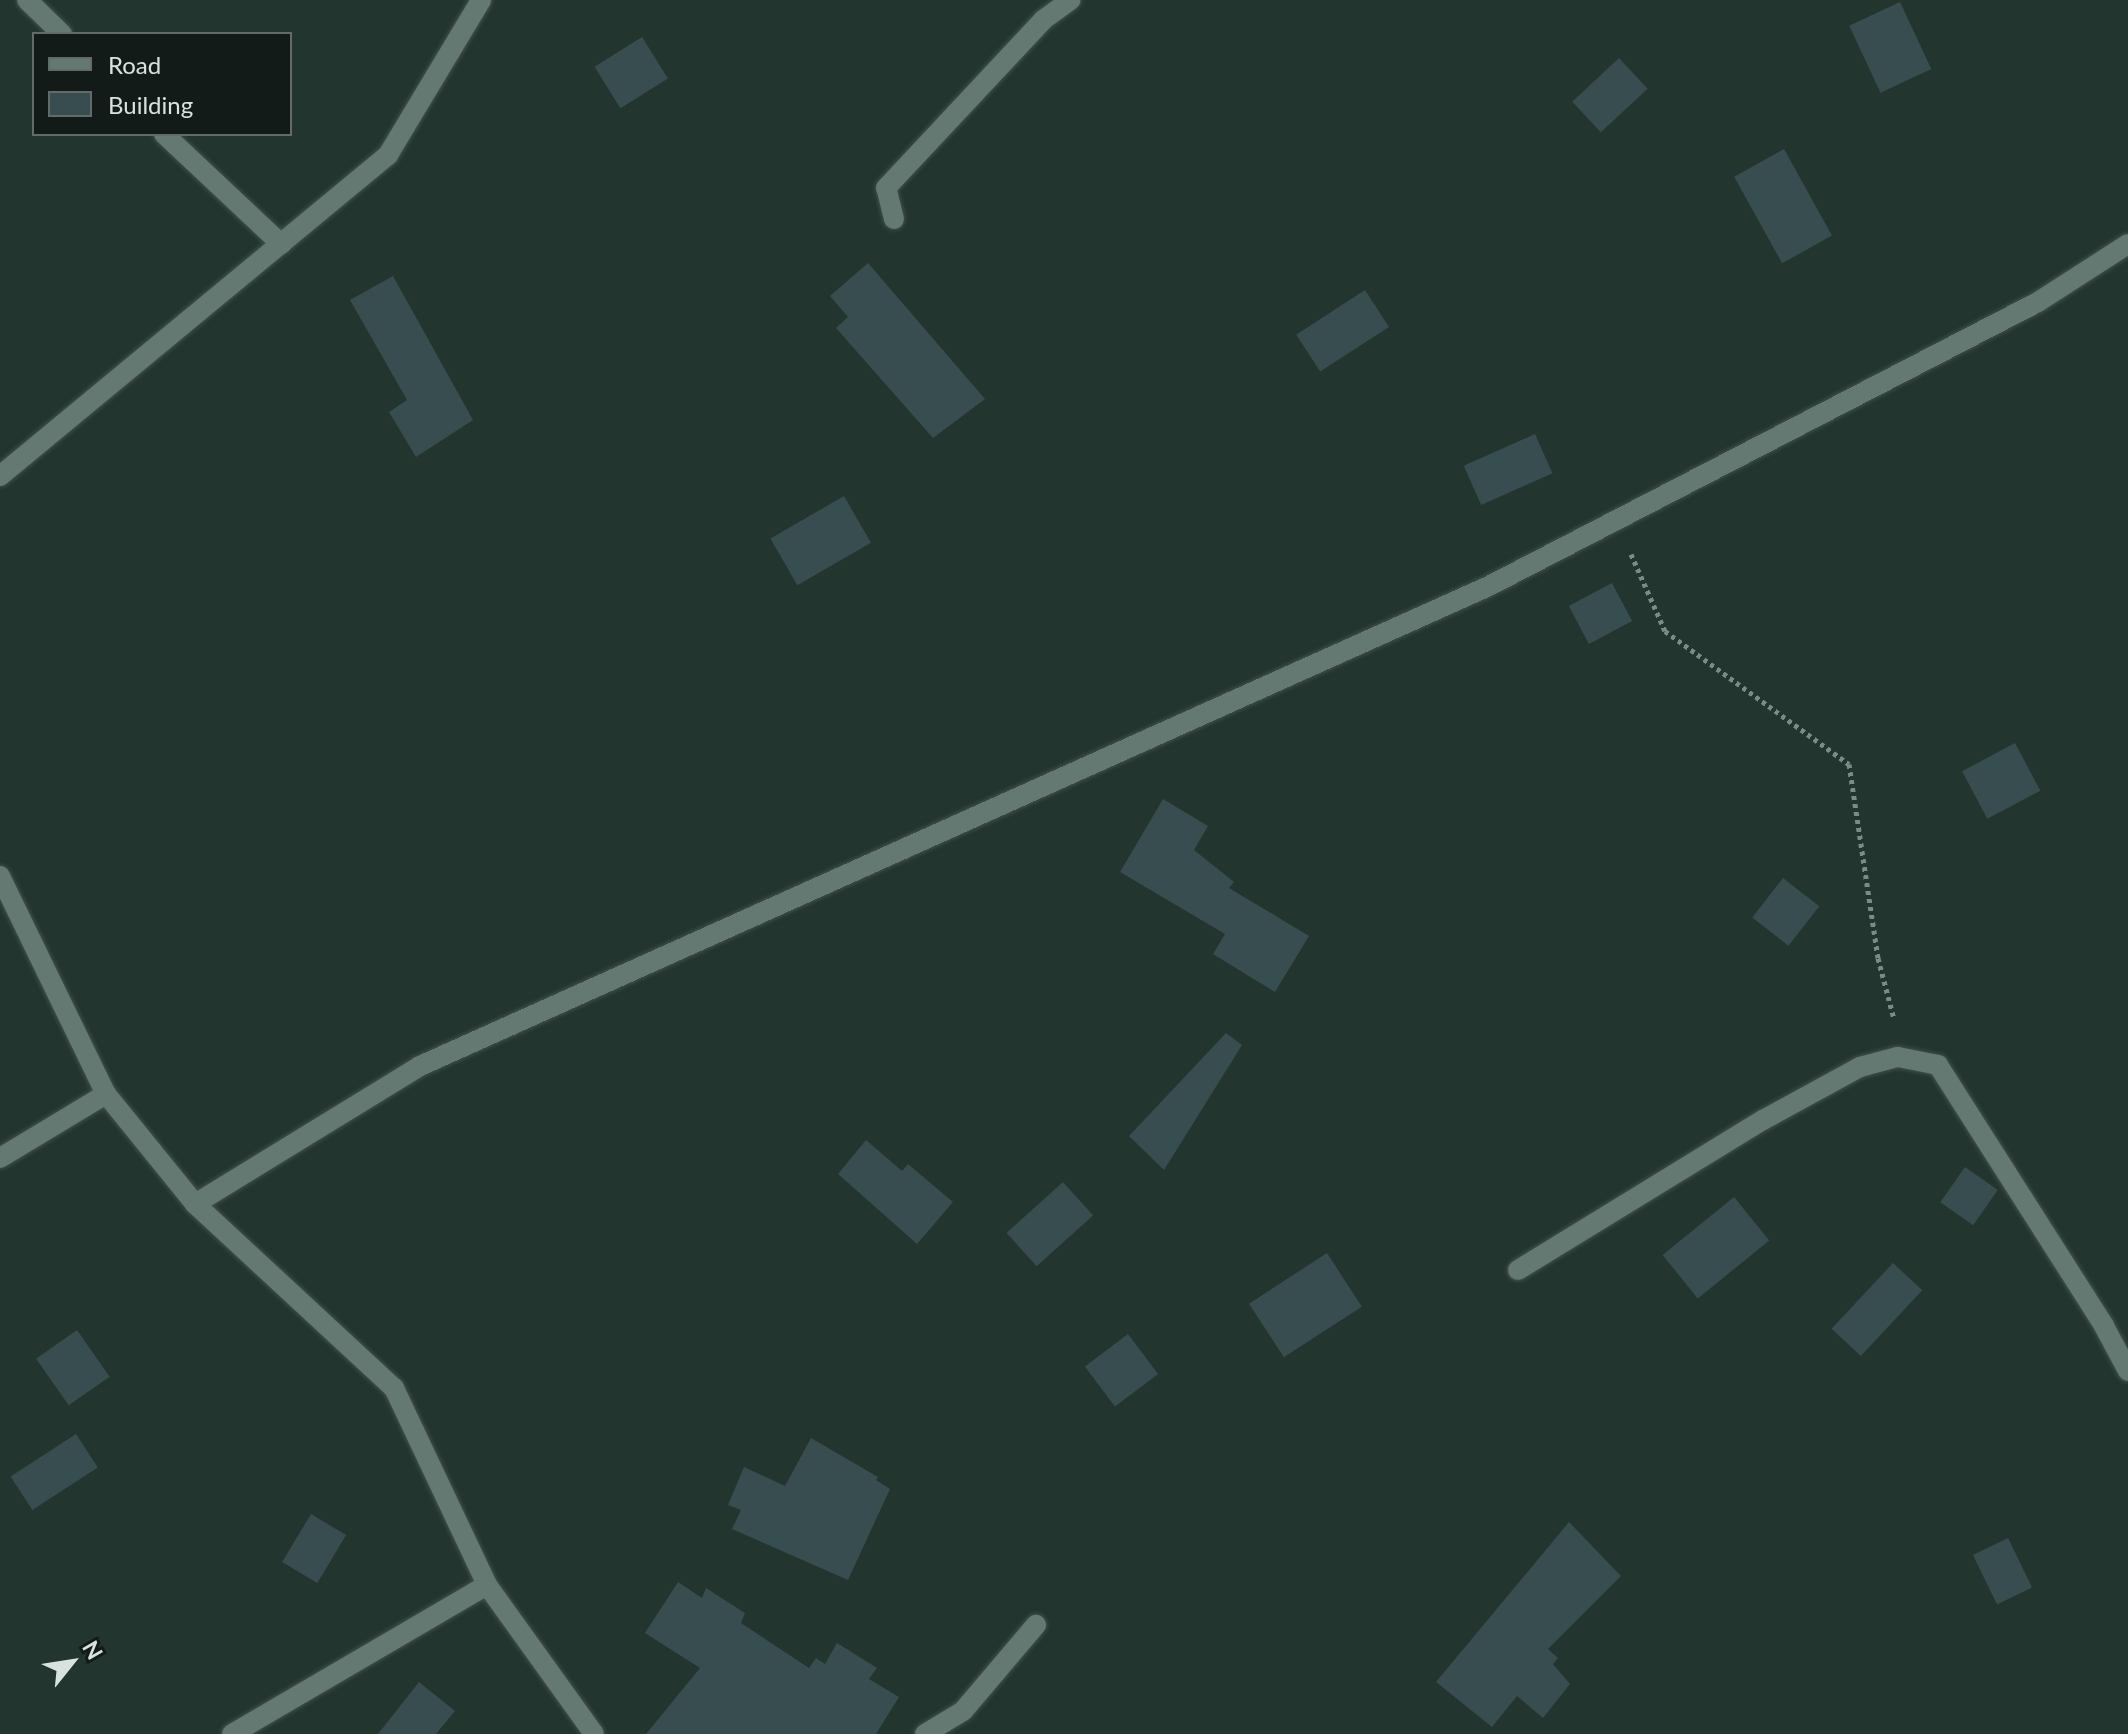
<!DOCTYPE html>
<style>
body{margin:0}
#map{position:relative;width:2128px;height:1734px;overflow:hidden;background:#23352f;font-family:Lato,sans-serif}
div>[style]{position:absolute}
.building>*{inset:0;background:#384d4f;transform-origin:0 0}
.path>*{height:5px;margin-top:-2.5px;transform-origin:0;background:repeating-linear-gradient(90deg,#7d8b86 0 4px,transparent 0 8px)}
.roads{filter:drop-shadow(0 0 2px #40504b) drop-shadow(0 0 2px #40504b)}
.lane>*{height:20px;margin:-10px;padding:0 10px;transform-origin:10px;border-radius:10px;background:#647972}
.street>*{height:20px;margin:-10px;padding:0 10px;transform-origin:10px;border-radius:10px;background:#647972}
.secondary>*{height:20px;margin:-10px;padding:0 10px;transform-origin:10px;border-radius:10px;background:#647972}
span{translate:-50% -50%;white-space:nowrap;text-align:center;line-height:1.15;-webkit-text-stroke:6px #131b18;paint-order:stroke}
.legend{position:absolute;left:32px;top:32px;width:260px;height:104px;box-sizing:border-box;background:#131b18;border:2px solid #626b68;margin:0;padding:10px 14px;list-style:none;font-size:24px;color:#d8e3df}
.legend li{display:flex;align-items:center;gap:16px;height:40px}
.legend b{width:40px;border:2px solid #626b68}
.north{position:absolute;left:32px;top:1622px;width:80px;height:80px;-webkit-text-stroke:6px #131b18;paint-order:stroke;rotate:60deg;font-size:22px;font-weight:700;line-height:32px;text-align:center;color:#d8e3df}
.north::after{content:'';display:block;margin:auto;width:28px;height:36px;background:#d8e3df;clip-path:polygon(50% 0,100% 100%,50% 72%,0 100%)}
</style>
<div id="map">
<div class="building">
<i style="left:1900px;top:2px;width:74px;height:56px;rotate:65deg"></i>
<i style="left:642px;top:37px;width:49px;height:56px;rotate:58deg"></i>
<i style="left:1619px;top:58px;width:42px;height:64px;rotate:47deg"></i>
<i style="left:1784px;top:149px;width:99px;height:57px;rotate:61deg"></i>
<i style="clip-path:polygon(868px 263px,985px 399px,933px 438px,836px 328px,848px 317px,830px 296px)"></i>
<i style="clip-path:polygon(393px 276px,473px 420px,416px 457px,389px 412px,407px 400px,350px 300px)"></i>
<i style="left:1365px;top:290px;width:44px;height:82px;rotate:57deg"></i>
<i style="left:1535px;top:434px;width:43px;height:78px;rotate:66deg"></i>
<i style="left:844px;top:496px;width:54px;height:85px;rotate:60deg"></i>
<i style="left:1612px;top:583px;width:43px;height:49px;rotate:62deg"></i>
<i style="left:2015px;top:743px;width:54px;height:60px;rotate:62deg"></i>
<i style="clip-path:polygon(1163px 799px,1208px 826px,1194px 850px,1234px 882px,1229px 888px,1309px 936px,1275px 992px,1213px 954px,1225px 934px,1120px 872px)"></i>
<i style="left:1783px;top:878px;width:46px;height:50px;rotate:38deg"></i>
<i style="clip-path:polygon(1226px 1033px,1242px 1045px,1164px 1170px,1129px 1136px)"></i>
<i style="clip-path:polygon(866px 1140px,902px 1171px,908px 1164px,953px 1202px,917px 1244px,838px 1174px)"></i>
<i style="left:1965px;top:1167px;width:40px;height:43px;rotate:35deg"></i>
<i style="left:1063px;top:1182px;width:45px;height:76px;rotate:48deg"></i>
<i style="left:1734px;top:1197px;width:56px;height:92px;rotate:51deg"></i>
<i style="left:1327px;top:1253px;width:64px;height:93px;rotate:57deg"></i>
<i style="left:1893px;top:1263px;width:40px;height:90px;rotate:43deg"></i>
<i style="left:77px;top:1330px;width:57px;height:50px;rotate:55deg"></i>
<i style="left:1128px;top:1334px;width:50px;height:54px;rotate:53deg"></i>
<i style="left:76px;top:1434px;width:40px;height:78px;rotate:57deg"></i>
<i style="clip-path:polygon(811px 1438px,878px 1477px,876px 1480px,890px 1489px,848px 1580px,732px 1529px,741px 1510px,728px 1505px,744px 1467px,785px 1486px)"></i>
<i style="left:311px;top:1514px;width:41px;height:56px;rotate:31deg"></i>
<i style="clip-path:polygon(1569px 1522px,1621px 1576px,1548px 1649px,1558px 1658px,1553px 1664px,1570px 1684px,1543px 1718px,1517px 1696px,1492px 1727px,1436px 1682px)"></i>
<i style="left:2008px;top:1538px;width:55px;height:39px;rotate:64deg"></i>
<i style="clip-path:polygon(678px 1582px,702px 1598px,706px 1588px,745px 1613px,741px 1623px,809px 1668px,816px 1658px,825px 1664px,837px 1643px,877px 1668px,869px 1679px,899px 1697px,876px 1734px,646px 1734px,700px 1668px,645px 1633px)"></i>
<i style="clip-path:polygon(419px 1682px,455px 1711px,436px 1734px,378px 1734px)"></i>
</div>
<div class="path">
<i style="left:1631px;top:554px;width:84px;rotate:66.2deg"></i>
<i style="left:1665px;top:631px;width:227px;rotate:35.9deg"></i>
<i style="left:1849px;top:764px;width:196px;rotate:81.5deg"></i>
<i style="left:1878px;top:958px;width:63px;rotate:75.3deg"></i>
</div>
<div class="roads">
<div class="lane">
<i style="left:27px;top:0;width:49px;rotate:44.2deg"></i>
<i style="left:164px;top:134px;width:161px;rotate:43.2deg"></i>
</div>
<div class="street">
<i style="left:894px;top:219px;width:32px;rotate:-104deg"></i>
<i style="left:886px;top:188px;width:230px;rotate:-46.9deg"></i>
<i style="left:1043px;top:20px;width:34px;rotate:-36deg"></i>
<i style="left:0;top:476px;width:504px;rotate:-39.6deg"></i>
<i style="left:388px;top:155px;width:181px;rotate:-59deg"></i>
<i style="left:0;top:1158px;width:124px;rotate:-31.1deg"></i>
<i style="left:195px;top:1204px;width:264px;rotate:-31.5deg"></i>
<i style="left:420px;top:1066px;width:1170px;rotate:-24.18deg"></i>
<i style="left:1487px;top:587px;width:620px;rotate:-27.35deg"></i>
<i style="left:2038px;top:302px;width:107px;rotate:-32.8deg"></i>
<i style="left:1518px;top:1270px;width:287px;rotate:-31.5deg"></i>
<i style="left:1763px;top:1120px;width:111px;rotate:-28.7deg"></i>
<i style="left:1860px;top:1067px;width:39px;rotate:-15deg"></i>
<i style="left:1898px;top:1057px;width:41px;rotate:11.3deg"></i>
<i style="left:1938px;top:1065px;width:309px;rotate:57.5deg"></i>
<i style="left:2104px;top:1326px;width:51px;rotate:61.9deg"></i>
<i style="left:232px;top:1734px;width:295px;rotate:-30.3deg"></i>
<i style="left:925px;top:1734px;width:44px;rotate:-31.2deg"></i>
<i style="left:963px;top:1711px;width:113px;rotate:-49.7deg"></i>
</div>
<div class="secondary">
<i style="left:0;top:876px;width:242px;rotate:64.1deg"></i>
<i style="left:106px;top:1094px;width:141px;rotate:51deg"></i>
<i style="left:195px;top:1204px;width:271px;rotate:42.8deg"></i>
<i style="left:394px;top:1388px;width:218px;rotate:64.7deg"></i>
<i style="left:487px;top:1585px;width:183px;rotate:54.3deg"></i>
</div>
</div>
<ul class="legend">
<li><b style="height:10px;background:#647972"></b>Road</li>
<li><b style="height:22px;background:#384d4f"></b>Building</li>
</ul>
<div class="north">N</div>
</div>
